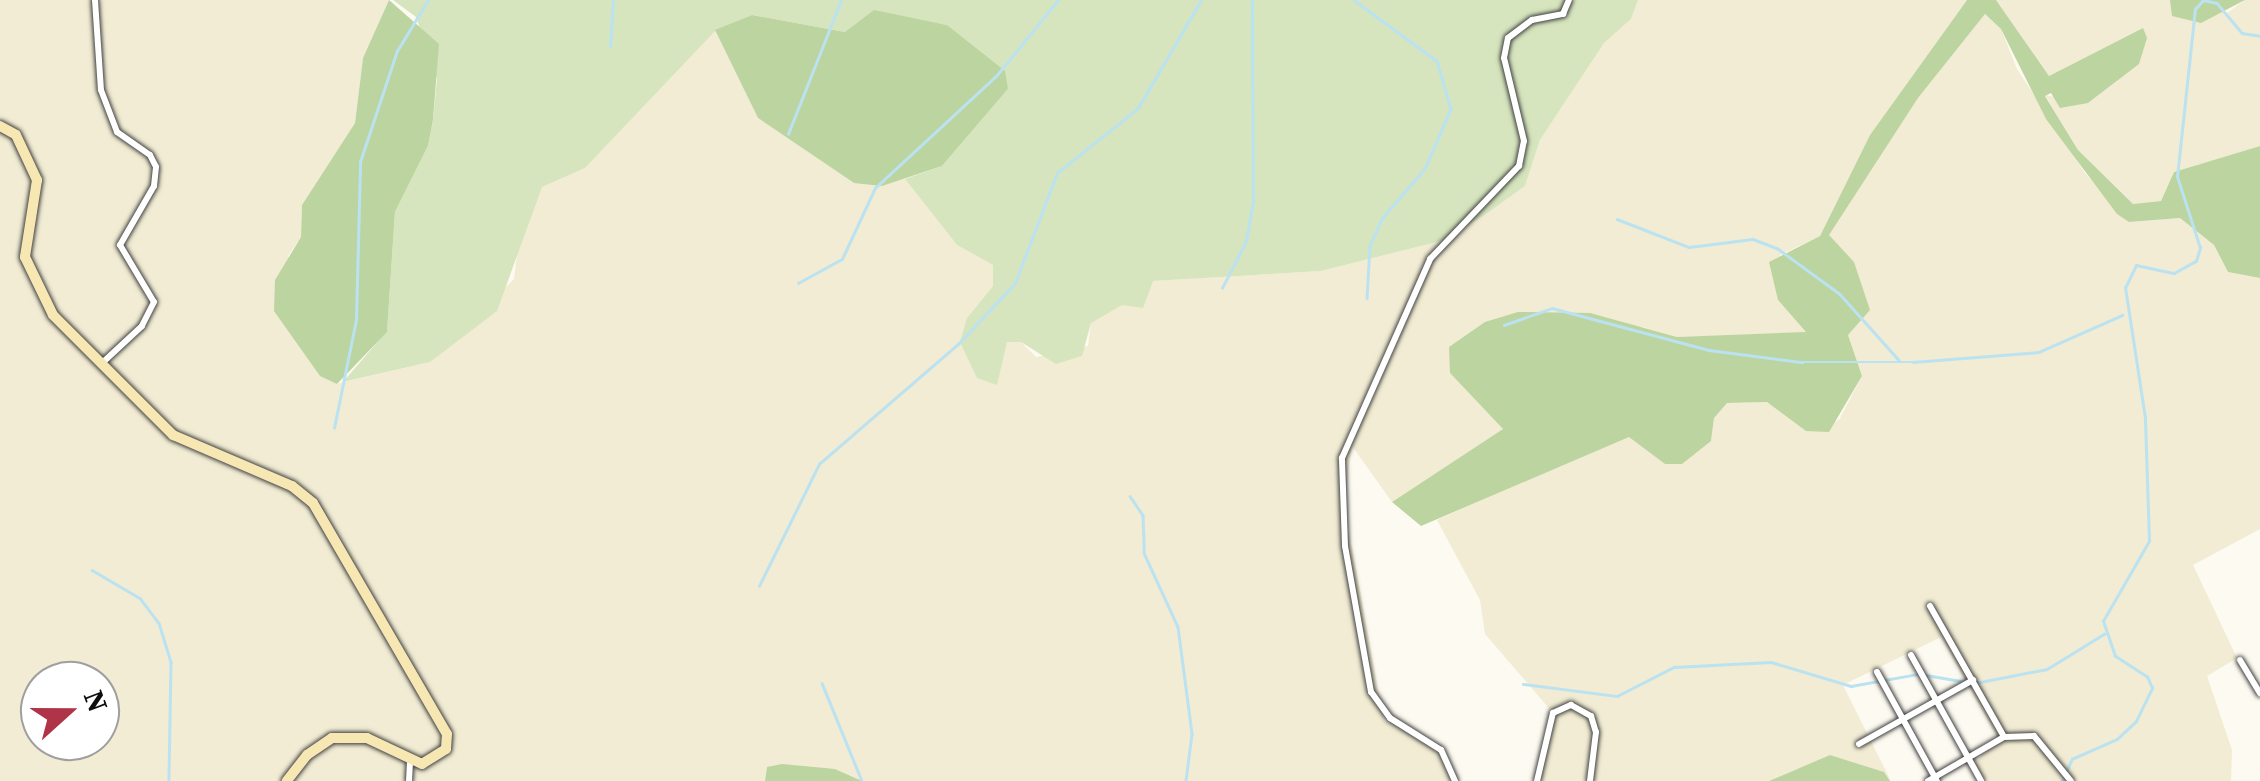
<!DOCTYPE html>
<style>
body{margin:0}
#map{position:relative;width:2260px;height:781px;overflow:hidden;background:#fdfaf1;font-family:"Source Serif 4",serif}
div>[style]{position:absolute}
.farmland>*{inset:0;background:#f1ecd3}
.green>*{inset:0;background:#d6e5be}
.forest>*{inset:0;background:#bcd49f}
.stream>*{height:2.5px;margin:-1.25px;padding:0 1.25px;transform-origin:1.25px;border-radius:1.25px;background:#bbe2f0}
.roads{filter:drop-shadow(0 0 2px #414141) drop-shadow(0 0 2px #414141)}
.street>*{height:6px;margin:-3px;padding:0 3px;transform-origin:3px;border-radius:3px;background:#fff}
.secondary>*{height:10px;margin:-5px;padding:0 5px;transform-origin:5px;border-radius:5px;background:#f7e8b3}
span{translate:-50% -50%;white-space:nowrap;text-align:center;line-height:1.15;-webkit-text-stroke:10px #fff;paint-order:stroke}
.north{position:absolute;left:20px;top:661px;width:100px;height:100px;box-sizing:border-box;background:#fff;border:2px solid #9f9f9f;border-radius:50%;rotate:69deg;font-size:28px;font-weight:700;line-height:40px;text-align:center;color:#0e0e0e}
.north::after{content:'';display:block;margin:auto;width:35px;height:45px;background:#b03448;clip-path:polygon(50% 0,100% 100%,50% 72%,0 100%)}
</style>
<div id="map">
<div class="farmland">
<i style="clip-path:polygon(evenodd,0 0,389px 0,363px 58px,355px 123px,302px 205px,301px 237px,288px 256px,336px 384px,430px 362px,514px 279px,519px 238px,542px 187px,585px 168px,715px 30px,758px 118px,854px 183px,905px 179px,957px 245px,993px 265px,993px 286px,967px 318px,997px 384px,1006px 342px,1021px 342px,1036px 357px,1088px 346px,1091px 323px,1153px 281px,1321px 271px,1441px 241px,1482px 217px,1525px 186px,1540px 140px,1604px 43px,1631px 19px,1638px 0,1967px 0,1870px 135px,1820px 236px,1780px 255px,1778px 300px,1807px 333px,1677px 337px,1642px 327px,1450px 373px,1503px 429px,1392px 502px,1352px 446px,1341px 524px,1350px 536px,1384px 721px,1416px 734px,1449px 764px,1453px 781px,862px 781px,835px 769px,767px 767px,765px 781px,0 781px,0 0,40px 681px,100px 681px,100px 741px,40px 741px,40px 681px)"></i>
<i style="clip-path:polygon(1996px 0,2170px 0,2227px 13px,2245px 0,2260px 0,2260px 146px,2174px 172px,2161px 201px,2133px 204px,2078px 150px,2045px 95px,2088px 103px,2117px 81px,2143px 28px,2049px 76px)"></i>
<i style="clip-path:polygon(1985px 14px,2001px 29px,2017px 69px,2085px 173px,2129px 222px,2180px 218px,2214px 245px,2228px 272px,2260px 278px,2260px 529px,2193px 565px,2237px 658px,2207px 676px,2232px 750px,2231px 781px,1984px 781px,1974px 765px,1997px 737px,1941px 637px,1843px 685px,1891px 781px,1883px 772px,1830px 755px,1769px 781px,1540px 781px,1554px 714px,1485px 634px,1480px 600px,1437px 520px,1614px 440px,1630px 437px,1665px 464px,1711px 441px,1714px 418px,1726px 403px,1767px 402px,1806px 431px,1839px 420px,1862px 376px,1848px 335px,1854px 262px,1828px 235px,1918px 98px)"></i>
</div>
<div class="green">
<i style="clip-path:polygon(393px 0,1638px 0,1631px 19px,1604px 43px,1540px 140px,1525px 186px,1482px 217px,1441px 241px,1321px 271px,1153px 281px,1143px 308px,1122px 305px,1091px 323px,1082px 356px,1056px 364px,1021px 342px,1007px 342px,997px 385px,977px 378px,960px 342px,967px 318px,993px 286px,993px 265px,957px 245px,905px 179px,942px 166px,1008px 89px,947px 25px,914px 19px,845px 32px,752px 15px,715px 31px,585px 168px,542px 187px,497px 311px,430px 362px,343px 382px,387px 331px,395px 212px,428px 146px,433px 120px,437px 79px,416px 17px)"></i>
</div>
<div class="forest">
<i style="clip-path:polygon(389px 0,439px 44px,433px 120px,428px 146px,395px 212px,387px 332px,337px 384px,320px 376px,274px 311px,275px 280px,301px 237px,302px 205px,355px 123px,363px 58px)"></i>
<i style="clip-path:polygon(1967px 0,1996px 0,2049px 76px,2143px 28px,2147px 38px,2139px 64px,2088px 103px,2060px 108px,2051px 93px,2045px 96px,2078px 150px,2133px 204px,2161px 201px,2174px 172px,2260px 146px,2260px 278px,2228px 272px,2214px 245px,2180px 218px,2129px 222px,2117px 214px,2046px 119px,2001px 29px,1985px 14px,1918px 98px,1829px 235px,1854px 262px,1870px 310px,1848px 335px,1862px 376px,1829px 432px,1806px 431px,1767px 402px,1727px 403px,1714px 418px,1711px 441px,1682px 464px,1665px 464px,1629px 437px,1421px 526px,1392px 502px,1503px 429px,1450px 373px,1449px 347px,1485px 322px,1518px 312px,1590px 313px,1677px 337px,1806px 332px,1778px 300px,1769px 262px,1820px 236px,1870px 135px)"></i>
<i style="clip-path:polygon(2170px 0,2245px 0,2201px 23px,2172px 16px)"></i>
<i style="clip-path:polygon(874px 10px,947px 25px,1005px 71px,1008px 89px,942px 166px,882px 186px,854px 183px,758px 118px,715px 30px,752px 15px,845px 32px)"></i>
<i style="clip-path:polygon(1830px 755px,1884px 772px,1890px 781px,1769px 781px)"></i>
<i style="clip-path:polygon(782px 764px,835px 769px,862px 781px,765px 781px,767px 767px)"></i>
</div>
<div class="stream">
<i style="left:1354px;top:0;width:103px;rotate:36.3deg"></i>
<i style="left:1437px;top:61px;width:50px;rotate:73.7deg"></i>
<i style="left:1451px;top:109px;width:65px;rotate:113.4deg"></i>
<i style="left:1425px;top:169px;width:66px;rotate:130.7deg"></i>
<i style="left:1382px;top:219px;width:30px;rotate:114deg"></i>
<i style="left:1370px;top:246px;width:52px;rotate:93.3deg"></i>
<i style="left:610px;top:47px;width:47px;rotate:-86.3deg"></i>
<i style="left:788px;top:134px;width:144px;rotate:-68.4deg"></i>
<i style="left:1617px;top:219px;width:77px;rotate:21.3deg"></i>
<i style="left:1689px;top:247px;width:64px;rotate:-7.1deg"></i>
<i style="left:1753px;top:239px;width:26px;rotate:21deg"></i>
<i style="left:1777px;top:248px;width:78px;rotate:36.1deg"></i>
<i style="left:1840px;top:294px;width:89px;rotate:48.2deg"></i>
<i style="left:798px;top:283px;width:50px;rotate:-28.6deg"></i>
<i style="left:842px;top:259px;width:78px;rotate:-65.1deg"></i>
<i style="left:875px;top:188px;width:166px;rotate:-42.8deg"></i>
<i style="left:997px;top:75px;width:97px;rotate:-50.9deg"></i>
<i style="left:1222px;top:288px;width:53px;rotate:-62.9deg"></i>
<i style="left:1246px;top:241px;width:39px;rotate:-80deg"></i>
<i style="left:1253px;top:203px;width:203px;rotate:-90.3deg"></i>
<i style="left:1504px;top:325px;width:51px;rotate:-19.5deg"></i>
<i style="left:1552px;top:308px;width:163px;rotate:15deg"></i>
<i style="left:1709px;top:350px;width:94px;rotate:7.4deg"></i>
<i style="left:1802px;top:362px;width:111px"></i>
<i style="left:1913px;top:362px;width:126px;rotate:-4.5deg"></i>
<i style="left:2039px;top:352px;width:91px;rotate:-24deg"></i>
<i style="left:334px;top:428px;width:110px;rotate:-78.5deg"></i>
<i style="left:356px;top:320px;width:158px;rotate:-88.5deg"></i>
<i style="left:360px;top:162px;width:117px;rotate:-71.6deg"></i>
<i style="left:397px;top:51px;width:60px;rotate:-58.7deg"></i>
<i style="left:1130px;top:496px;width:23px;rotate:56deg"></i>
<i style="left:1143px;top:515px;width:38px;rotate:88deg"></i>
<i style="left:1144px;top:553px;width:81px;rotate:65.3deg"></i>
<i style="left:1178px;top:627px;width:108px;rotate:82.5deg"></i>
<i style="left:1192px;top:734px;width:47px;rotate:97.3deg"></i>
<i style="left:92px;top:570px;width:56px;rotate:30.3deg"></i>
<i style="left:140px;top:598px;width:31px;rotate:53deg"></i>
<i style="left:159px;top:623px;width:41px;rotate:72.9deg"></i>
<i style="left:171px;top:662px;width:119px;rotate:91deg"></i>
<i style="left:759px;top:586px;width:136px;rotate:-63.8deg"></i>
<i style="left:819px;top:464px;width:184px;rotate:-40.8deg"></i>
<i style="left:958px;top:344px;width:83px;rotate:-46.9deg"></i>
<i style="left:1015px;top:283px;width:118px;rotate:-69.1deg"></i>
<i style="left:1057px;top:173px;width:104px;rotate:-38.7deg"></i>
<i style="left:1138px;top:108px;width:125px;rotate:-59.7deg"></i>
<i style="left:1926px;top:675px;width:42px;rotate:9.7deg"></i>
<i style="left:822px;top:683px;width:106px;rotate:67.8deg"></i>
<i style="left:1975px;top:683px;width:73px;rotate:-11deg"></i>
<i style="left:2047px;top:669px;width:67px;rotate:-31.6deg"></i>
<i style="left:1523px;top:684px;width:95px;rotate:7.3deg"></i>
<i style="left:1617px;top:696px;width:64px;rotate:-27deg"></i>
<i style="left:1674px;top:667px;width:97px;rotate:-3deg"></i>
<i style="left:1771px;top:662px;width:84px;rotate:16.7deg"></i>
<i style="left:1851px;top:686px;width:68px;rotate:-10.2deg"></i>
<i style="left:2062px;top:781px;width:24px;rotate:-66deg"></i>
<i style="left:2072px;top:759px;width:49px;rotate:-24deg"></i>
<i style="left:2117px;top:739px;width:26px;rotate:-43deg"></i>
<i style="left:2136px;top:721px;width:37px;rotate:-64deg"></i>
<i style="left:2152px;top:688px;width:12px;rotate:-114deg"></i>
<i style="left:2147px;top:677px;width:38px;rotate:-147deg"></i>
<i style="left:2115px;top:656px;width:37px;rotate:-109deg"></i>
<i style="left:2103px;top:621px;width:92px;rotate:-60.1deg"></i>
<i style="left:2149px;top:541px;width:123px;rotate:-91.9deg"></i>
<i style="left:2145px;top:418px;width:132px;rotate:-98.7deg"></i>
<i style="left:2125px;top:288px;width:25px;rotate:-64deg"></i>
<i style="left:2136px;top:265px;width:39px;rotate:12deg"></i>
<i style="left:2174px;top:273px;width:25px;rotate:-29deg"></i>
<i style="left:2196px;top:261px;width:14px;rotate:-73deg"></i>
<i style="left:2200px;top:248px;width:75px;rotate:-107.9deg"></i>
<i style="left:2177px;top:177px;width:169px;rotate:-83.9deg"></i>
<i style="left:2195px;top:9px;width:12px;rotate:-48deg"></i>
<i style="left:2203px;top:0;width:14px;rotate:12deg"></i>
<i style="left:2217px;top:3px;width:39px;rotate:50deg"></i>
<i style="left:2242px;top:33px;width:18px;rotate:9deg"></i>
</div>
<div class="roads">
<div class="street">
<i style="left:95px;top:0;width:90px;rotate:86.2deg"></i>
<i style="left:101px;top:90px;width:45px;rotate:69.1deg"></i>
<i style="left:117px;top:132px;width:40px;rotate:34.9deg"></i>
<i style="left:150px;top:155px;width:13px;rotate:63deg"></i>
<i style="left:156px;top:167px;width:19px;rotate:96deg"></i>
<i style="left:154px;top:186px;width:68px;rotate:120deg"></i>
<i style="left:120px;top:245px;width:66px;rotate:59.2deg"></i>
<i style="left:154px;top:302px;width:27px;rotate:117deg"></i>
<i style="left:142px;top:326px;width:54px;rotate:137.2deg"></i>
<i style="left:1930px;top:606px;width:150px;rotate:60.5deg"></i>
<i style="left:1911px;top:655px;width:144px;rotate:60.9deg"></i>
<i style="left:2240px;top:660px;width:39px;rotate:59deg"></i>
<i style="left:1877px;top:672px;width:124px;rotate:61.2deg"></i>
<i style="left:1859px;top:744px;width:131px;rotate:-29.3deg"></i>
<i style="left:409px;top:781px;width:18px;rotate:-87deg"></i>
<i style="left:1455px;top:781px;width:34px;rotate:-114deg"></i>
<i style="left:1441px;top:750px;width:60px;rotate:-147.9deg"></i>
<i style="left:1390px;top:718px;width:32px;rotate:-126deg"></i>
<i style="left:1371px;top:692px;width:148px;rotate:-100.1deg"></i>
<i style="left:1345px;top:546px;width:88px;rotate:-92deg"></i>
<i style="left:1342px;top:458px;width:218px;rotate:-66.1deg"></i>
<i style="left:1430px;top:259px;width:129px;rotate:-46.3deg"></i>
<i style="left:1519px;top:166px;width:25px;rotate:-79deg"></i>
<i style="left:1524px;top:141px;width:85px;rotate:-103.5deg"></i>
<i style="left:1504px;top:58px;width:20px;rotate:-79deg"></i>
<i style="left:1508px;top:38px;width:30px;rotate:-37deg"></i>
<i style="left:1532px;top:20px;width:32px;rotate:-11deg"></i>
<i style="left:1563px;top:14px;width:15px;rotate:-67deg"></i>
<i style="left:1537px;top:781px;width:70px;rotate:-76.8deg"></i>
<i style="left:1553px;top:713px;width:20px;rotate:-24deg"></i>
<i style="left:1571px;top:705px;width:23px;rotate:29deg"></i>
<i style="left:1591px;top:716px;width:17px;rotate:73deg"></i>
<i style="left:1596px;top:732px;width:49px;rotate:97deg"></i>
<i style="left:1928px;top:781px;width:88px;rotate:-30.1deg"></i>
<i style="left:2004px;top:737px;width:30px;rotate:-2deg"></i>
<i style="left:2034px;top:736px;width:58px;rotate:50.6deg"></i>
</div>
<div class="secondary">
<i style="left:0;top:126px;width:18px;rotate:29deg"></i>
<i style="left:16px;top:135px;width:50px;rotate:65deg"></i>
<i style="left:37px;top:180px;width:78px;rotate:98.9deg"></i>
<i style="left:25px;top:257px;width:64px;rotate:64.2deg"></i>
<i style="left:53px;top:315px;width:170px;rotate:45deg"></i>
<i style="left:173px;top:435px;width:129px;rotate:23.2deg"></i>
<i style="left:292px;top:486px;width:27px;rotate:39deg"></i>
<i style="left:313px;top:503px;width:267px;rotate:59.9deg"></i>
<i style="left:447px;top:734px;width:15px;rotate:94deg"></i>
<i style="left:446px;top:749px;width:28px;rotate:148deg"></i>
<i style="left:422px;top:764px;width:61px;rotate:-154.7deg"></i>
<i style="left:367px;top:738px;width:35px;rotate:180deg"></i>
<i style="left:332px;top:738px;width:30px;rotate:146deg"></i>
<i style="left:307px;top:755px;width:33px;rotate:128deg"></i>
</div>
</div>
<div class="north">N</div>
</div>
